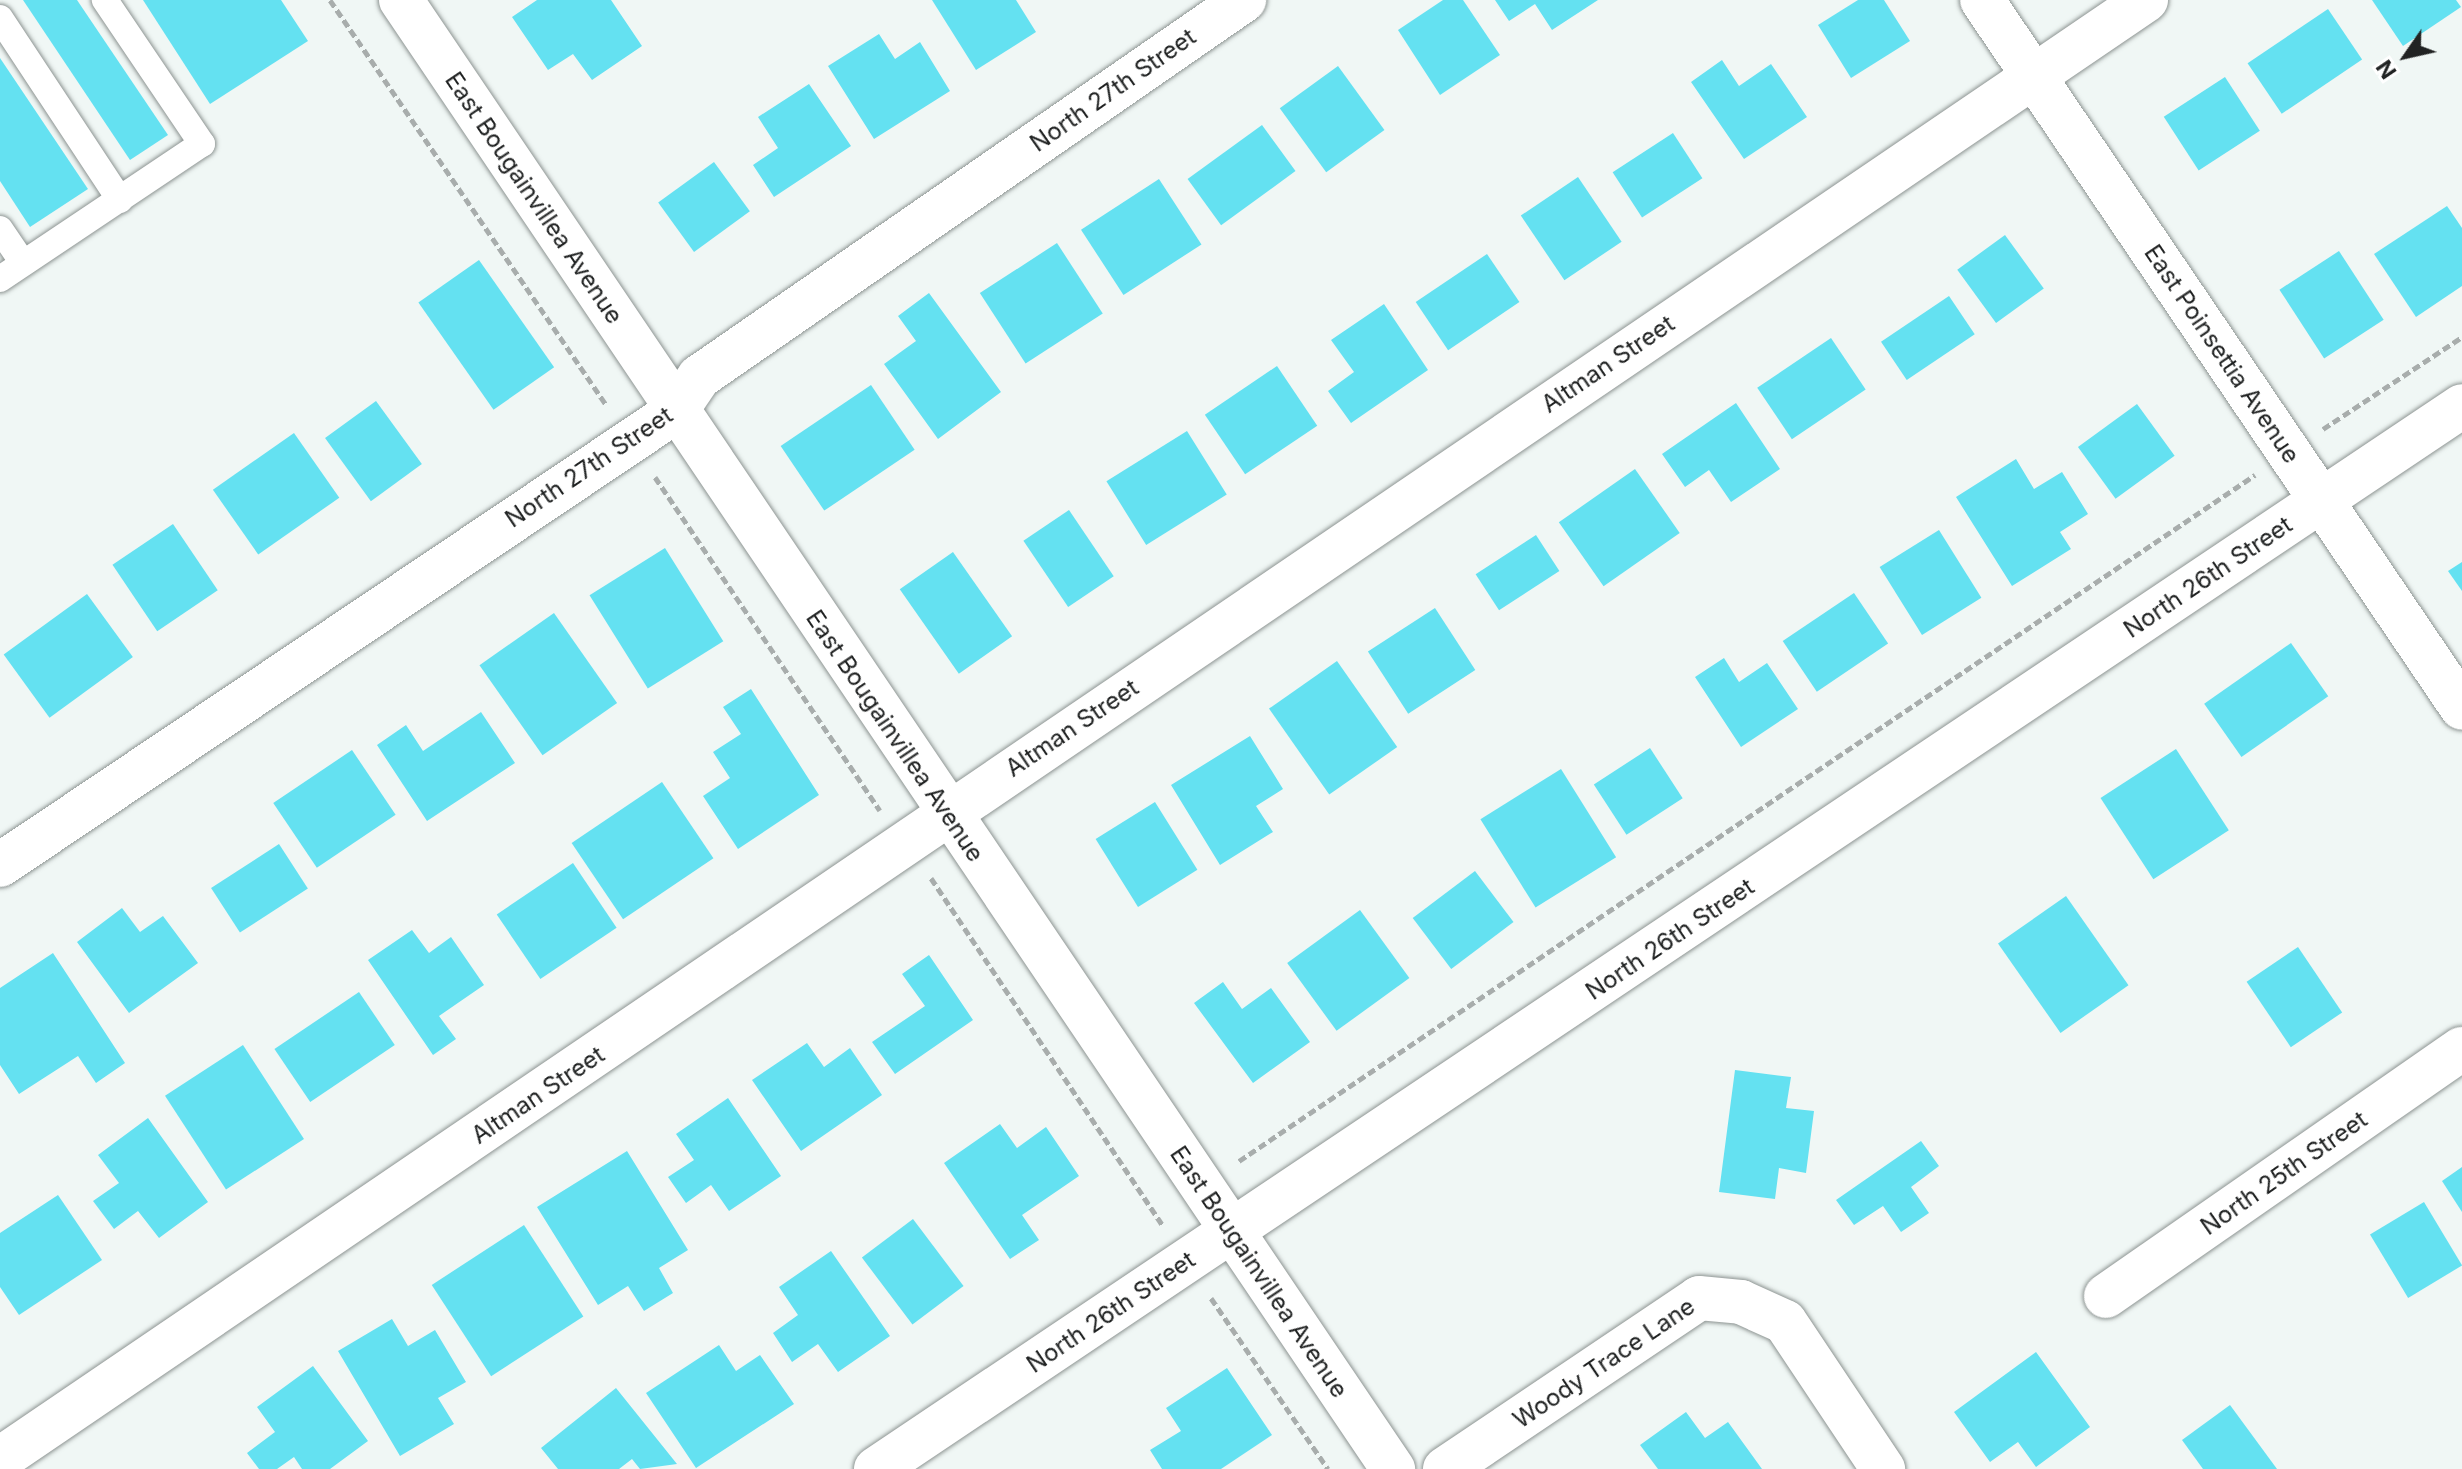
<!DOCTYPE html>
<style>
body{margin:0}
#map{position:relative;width:2462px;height:1469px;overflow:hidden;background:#f0f7f5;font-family:Inter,sans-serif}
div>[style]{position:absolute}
.building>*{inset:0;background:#64e1f1;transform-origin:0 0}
.path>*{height:5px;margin-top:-2.5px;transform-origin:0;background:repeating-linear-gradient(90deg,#a8adac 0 8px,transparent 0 12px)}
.roads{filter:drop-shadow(0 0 2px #8d9492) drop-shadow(0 0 2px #8d9492)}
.service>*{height:26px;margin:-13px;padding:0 13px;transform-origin:13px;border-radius:13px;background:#fff}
.minor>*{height:44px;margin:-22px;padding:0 22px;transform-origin:22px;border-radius:22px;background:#fff}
.tertiary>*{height:44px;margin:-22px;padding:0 22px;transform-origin:22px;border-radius:22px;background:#fff}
span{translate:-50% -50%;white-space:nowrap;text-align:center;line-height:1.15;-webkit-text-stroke:8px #fff;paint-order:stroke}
.street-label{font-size:24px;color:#212323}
.north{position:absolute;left:2366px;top:16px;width:80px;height:80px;-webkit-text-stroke:6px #fff;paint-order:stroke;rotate:236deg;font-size:22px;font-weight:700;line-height:32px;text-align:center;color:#212323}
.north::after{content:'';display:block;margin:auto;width:28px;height:36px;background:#212323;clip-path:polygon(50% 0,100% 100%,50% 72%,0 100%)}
</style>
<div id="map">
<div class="building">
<i style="clip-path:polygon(23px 0,77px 0,168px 135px,130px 160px)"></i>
<i style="clip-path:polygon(143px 0,281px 0,308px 41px,210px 104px)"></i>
<i style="clip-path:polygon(537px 0,611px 0,642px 46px,592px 80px,573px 54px,548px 70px,512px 17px)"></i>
<i style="clip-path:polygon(932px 0,1016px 0,1036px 32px,976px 70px)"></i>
<i style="clip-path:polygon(1443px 0,1463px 0,1500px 55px,1440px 95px,1398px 30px)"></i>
<i style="clip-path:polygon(1495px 0,1598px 0,1552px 30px,1535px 4px,1509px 21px)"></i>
<i style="clip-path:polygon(1858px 0,1884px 0,1910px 41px,1851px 78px,1818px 25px)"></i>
<i style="clip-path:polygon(2372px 0,2456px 0,2461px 7px,2403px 46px)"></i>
<i style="left:2328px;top:9px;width:61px;height:97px;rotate:56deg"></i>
<i style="clip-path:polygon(879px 34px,895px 59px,920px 42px,950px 91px,874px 139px,828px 66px)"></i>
<i style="clip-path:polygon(0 58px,88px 189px,30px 227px,0 181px)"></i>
<i style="clip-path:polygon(1722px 60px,1739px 86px,1771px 64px,1807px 117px,1744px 159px,1691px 82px)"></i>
<i style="left:1338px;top:66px;width:79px;height:72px;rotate:54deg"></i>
<i style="left:2225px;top:77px;width:64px;height:73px;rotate:57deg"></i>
<i style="clip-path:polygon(809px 84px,851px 146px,774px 197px,753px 165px,778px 148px,758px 117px)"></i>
<i style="left:1262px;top:125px;width:57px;height:92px;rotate:54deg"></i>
<i style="left:1673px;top:133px;width:54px;height:72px;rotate:57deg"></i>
<i style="left:714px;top:162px;width:61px;height:69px;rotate:54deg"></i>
<i style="left:1578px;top:177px;width:78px;height:69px;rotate:56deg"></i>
<i style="left:1159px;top:179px;width:78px;height:93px;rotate:57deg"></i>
<i style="clip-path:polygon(2447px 206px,2462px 228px,2462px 286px,2416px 317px,2374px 254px)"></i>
<i style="left:2005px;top:235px;width:66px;height:59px;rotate:54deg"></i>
<i style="left:1057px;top:243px;width:84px;height:92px;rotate:57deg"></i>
<i style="left:2339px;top:251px;width:82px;height:71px;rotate:57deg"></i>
<i style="left:1487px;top:254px;width:58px;height:86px;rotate:56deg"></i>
<i style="left:479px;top:260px;width:131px;height:74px;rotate:55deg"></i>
<i style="clip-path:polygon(929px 293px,1001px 392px,938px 439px,884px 364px,916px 341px,898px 316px)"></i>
<i style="left:1949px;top:296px;width:46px;height:82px;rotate:56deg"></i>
<i style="clip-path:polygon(1384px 304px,1428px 370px,1351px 423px,1328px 391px,1354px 372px,1331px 340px)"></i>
<i style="left:1831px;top:338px;width:62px;height:89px;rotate:56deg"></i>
<i style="left:1277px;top:366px;width:72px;height:87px;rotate:56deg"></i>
<i style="left:871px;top:385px;width:78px;height:109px;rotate:56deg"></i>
<i style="left:376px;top:401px;width:78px;height:63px;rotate:54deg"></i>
<i style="clip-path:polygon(1736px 403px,1780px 469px,1731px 502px,1709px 470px,1685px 487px,1662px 454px)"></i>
<i style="left:2137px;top:404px;width:64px;height:73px;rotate:54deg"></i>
<i style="left:1187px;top:431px;width:75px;height:95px;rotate:58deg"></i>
<i style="left:294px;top:433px;width:79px;height:99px;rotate:55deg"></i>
<i style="clip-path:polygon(2016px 459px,2034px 489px,2062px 472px,2088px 514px,2060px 532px,2071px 549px,2012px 586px,1956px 497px)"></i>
<i style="left:1635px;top:469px;width:78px;height:93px;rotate:55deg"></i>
<i style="left:1069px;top:510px;width:80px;height:55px;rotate:56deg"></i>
<i style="left:173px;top:524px;width:80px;height:73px;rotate:56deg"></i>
<i style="left:1939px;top:530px;width:80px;height:70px;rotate:58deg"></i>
<i style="left:1536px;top:535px;width:43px;height:72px;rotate:57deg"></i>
<i style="left:665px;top:548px;width:110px;height:89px;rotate:58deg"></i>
<i style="left:953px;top:552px;width:103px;height:65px;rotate:55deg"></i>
<i style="clip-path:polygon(2462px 562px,2462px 591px,2448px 571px)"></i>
<i style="left:1854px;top:593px;width:61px;height:86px;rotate:56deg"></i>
<i style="left:87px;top:594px;width:78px;height:103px;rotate:54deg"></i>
<i style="left:1435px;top:608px;width:74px;height:80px;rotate:57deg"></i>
<i style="left:554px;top:613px;width:110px;height:91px;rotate:55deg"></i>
<i style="left:2291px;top:643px;width:65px;height:106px;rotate:55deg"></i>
<i style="clip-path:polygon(1724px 658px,1739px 682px,1767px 663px,1798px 709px,1741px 747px,1695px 677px)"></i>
<i style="left:1337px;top:661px;width:105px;height:83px;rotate:55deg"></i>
<i style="clip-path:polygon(751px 689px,819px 795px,738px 849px,703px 796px,730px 778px,713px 752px,741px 734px,723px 707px)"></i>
<i style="clip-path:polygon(481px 712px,515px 763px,427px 821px,377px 745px,406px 725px,423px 751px)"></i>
<i style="clip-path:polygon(1250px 736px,1283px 789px,1256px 806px,1273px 832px,1220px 865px,1171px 785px)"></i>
<i style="left:1650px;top:748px;width:60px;height:67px;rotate:57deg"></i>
<i style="left:2176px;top:749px;width:97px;height:90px;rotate:57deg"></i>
<i style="left:352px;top:750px;width:78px;height:95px;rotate:56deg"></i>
<i style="left:1561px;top:769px;width:104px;height:95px;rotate:58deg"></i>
<i style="left:662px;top:782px;width:92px;height:109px;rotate:56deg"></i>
<i style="left:1155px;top:802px;width:80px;height:70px;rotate:58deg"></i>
<i style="left:279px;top:844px;width:53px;height:81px;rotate:57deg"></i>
<i style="left:573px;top:863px;width:78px;height:92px;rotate:56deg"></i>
<i style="left:1475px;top:871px;width:64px;height:78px;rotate:53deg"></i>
<i style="left:2066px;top:896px;width:109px;height:83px;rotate:55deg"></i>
<i style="clip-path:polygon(122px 908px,140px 932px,163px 916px,198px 963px,129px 1013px,77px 942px)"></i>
<i style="left:1360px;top:910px;width:84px;height:90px;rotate:54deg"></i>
<i style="clip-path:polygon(412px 930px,429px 953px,451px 937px,484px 985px,439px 1016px,456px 1039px,433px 1055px,368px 960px)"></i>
<i style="left:2298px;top:947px;width:79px;height:62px;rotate:56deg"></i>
<i style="clip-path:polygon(53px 953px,125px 1063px,96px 1083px,78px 1056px,19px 1094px,0 1065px,0 988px)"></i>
<i style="clip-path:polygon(929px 955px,973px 1020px,895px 1074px,872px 1042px,925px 1006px,902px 974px)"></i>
<i style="clip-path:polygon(1223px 982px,1242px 1009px,1271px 988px,1310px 1042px,1253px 1083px,1194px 1003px)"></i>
<i style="left:359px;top:992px;width:64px;height:102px;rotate:56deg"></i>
<i style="clip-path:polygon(807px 1043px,824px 1067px,850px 1048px,882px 1095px,801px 1151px,752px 1080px)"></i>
<i style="left:243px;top:1045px;width:112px;height:93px;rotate:57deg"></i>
<i style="clip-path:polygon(1735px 1070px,1791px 1077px,1786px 1108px,1814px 1111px,1806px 1173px,1779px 1168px,1775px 1199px,1719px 1192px)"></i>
<i style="clip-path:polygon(728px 1098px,781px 1176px,729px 1211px,711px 1185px,686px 1203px,668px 1177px,694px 1160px,676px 1134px)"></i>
<i style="clip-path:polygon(148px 1118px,208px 1202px,159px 1238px,138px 1211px,114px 1229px,93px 1201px,119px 1183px,98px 1155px)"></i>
<i style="clip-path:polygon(1000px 1124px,1017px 1148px,1046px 1127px,1079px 1176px,1022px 1215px,1039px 1240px,1010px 1259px,944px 1163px)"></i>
<i style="clip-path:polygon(1921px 1141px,1939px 1166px,1911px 1187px,1929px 1213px,1901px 1232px,1883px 1206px,1854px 1225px,1836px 1200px)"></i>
<i style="clip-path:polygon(627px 1151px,688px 1250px,659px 1268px,673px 1293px,644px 1311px,628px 1286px,598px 1305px,537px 1207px)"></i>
<i style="clip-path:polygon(2462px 1167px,2462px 1212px,2442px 1181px)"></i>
<i style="clip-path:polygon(58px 1195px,102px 1260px,19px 1315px,0 1287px,0 1233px)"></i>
<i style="left:2424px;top:1202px;width:74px;height:63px;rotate:59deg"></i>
<i style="left:913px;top:1219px;width:84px;height:64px;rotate:53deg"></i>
<i style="left:524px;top:1225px;width:109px;height:110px;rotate:57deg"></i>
<i style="clip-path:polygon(831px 1251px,890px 1336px,838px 1372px,818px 1344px,792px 1362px,773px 1333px,798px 1315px,779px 1287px)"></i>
<i style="clip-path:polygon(392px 1319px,408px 1346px,435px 1330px,466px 1382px,438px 1398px,454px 1424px,400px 1456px,338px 1351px)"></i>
<i style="clip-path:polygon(719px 1345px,736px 1371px,760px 1355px,794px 1404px,696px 1468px,646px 1393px)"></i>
<i style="clip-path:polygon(2036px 1352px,2090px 1427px,2036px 1467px,2018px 1442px,1990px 1462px,1954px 1412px)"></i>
<i style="clip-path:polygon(313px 1366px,368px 1441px,330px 1469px,302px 1469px,294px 1457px,277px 1469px,259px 1469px,247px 1453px,275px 1432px,257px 1407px)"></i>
<i style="clip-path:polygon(1227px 1368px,1272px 1435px,1221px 1469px,1162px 1469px,1150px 1450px,1181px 1431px,1166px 1408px)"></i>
<i style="clip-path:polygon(616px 1388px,677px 1464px,640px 1469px,632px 1459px,619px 1469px,558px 1469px,541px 1448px)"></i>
<i style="clip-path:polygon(2230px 1405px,2277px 1469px,2203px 1469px,2182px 1440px)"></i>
<i style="clip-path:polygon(1686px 1412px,1705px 1438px,1728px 1422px,1762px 1469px,1658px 1469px,1640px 1445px)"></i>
</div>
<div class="path">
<i style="left:330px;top:0;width:491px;rotate:55.7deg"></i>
<i style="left:2323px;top:429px;width:167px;rotate:-33.5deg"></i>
<i style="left:655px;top:477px;width:402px;rotate:56deg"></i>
<i style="left:931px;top:878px;width:418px;rotate:56.3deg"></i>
<i style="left:1239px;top:1161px;width:1226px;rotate:-34.03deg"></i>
<i style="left:1211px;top:1298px;width:207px;rotate:55.6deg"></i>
</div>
<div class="roads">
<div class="service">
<i style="left:0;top:18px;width:218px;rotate:56.6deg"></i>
<i style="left:0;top:229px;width:41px;rotate:55.9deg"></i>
<i style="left:0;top:279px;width:243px;rotate:-33.8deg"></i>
<i style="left:202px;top:144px;width:174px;rotate:-124deg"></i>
</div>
<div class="minor">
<i style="left:1982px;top:0;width:855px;rotate:55.86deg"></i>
<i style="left:0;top:865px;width:814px;rotate:-33.89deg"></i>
<i style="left:676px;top:411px;width:41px;rotate:-55.9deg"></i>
<i style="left:699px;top:377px;width:663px;rotate:-34.67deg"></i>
<i style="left:2106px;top:1296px;width:433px;rotate:-34.8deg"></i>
<i style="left:0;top:1459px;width:2595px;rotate:-34.21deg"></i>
<i style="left:876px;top:1469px;width:1909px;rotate:-33.83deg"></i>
<i style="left:1445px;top:1469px;width:306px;rotate:-33.9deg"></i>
<i style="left:1699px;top:1298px;width:42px;rotate:5.4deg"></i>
<i style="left:1741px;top:1302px;width:48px;rotate:24.4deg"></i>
<i style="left:1785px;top:1322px;width:177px;rotate:56.3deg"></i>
</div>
<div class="tertiary">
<i style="left:401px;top:0;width:1773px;rotate:55.97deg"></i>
</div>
</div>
<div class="street-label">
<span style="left:1113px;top:90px;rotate:-35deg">North 27th Street</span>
<span style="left:534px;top:198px;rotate:56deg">East Bougainvillea Avenue</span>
<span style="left:2222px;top:354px;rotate:56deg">East Poinsettia Avenue</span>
<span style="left:1608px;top:364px;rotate:-34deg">Altman Street</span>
<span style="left:589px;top:467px;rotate:-34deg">North 27th Street</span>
<span style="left:2208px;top:577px;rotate:-34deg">North 26th Street</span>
<span style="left:1072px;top:728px;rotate:-34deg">Altman Street</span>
<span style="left:895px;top:736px;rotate:56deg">East Bougainvillea Avenue</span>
<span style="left:1670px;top:939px;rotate:-34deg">North 26th Street</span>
<span style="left:538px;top:1095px;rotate:-34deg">Altman Street</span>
<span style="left:2284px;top:1173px;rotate:-35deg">North 25th Street</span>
<span style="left:1259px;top:1272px;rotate:56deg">East Bougainvillea Avenue</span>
<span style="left:1111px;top:1312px;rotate:-34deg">North 26th Street</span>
<span style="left:1604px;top:1363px;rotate:-34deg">Woody Trace Lane</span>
</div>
<div class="north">N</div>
</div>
